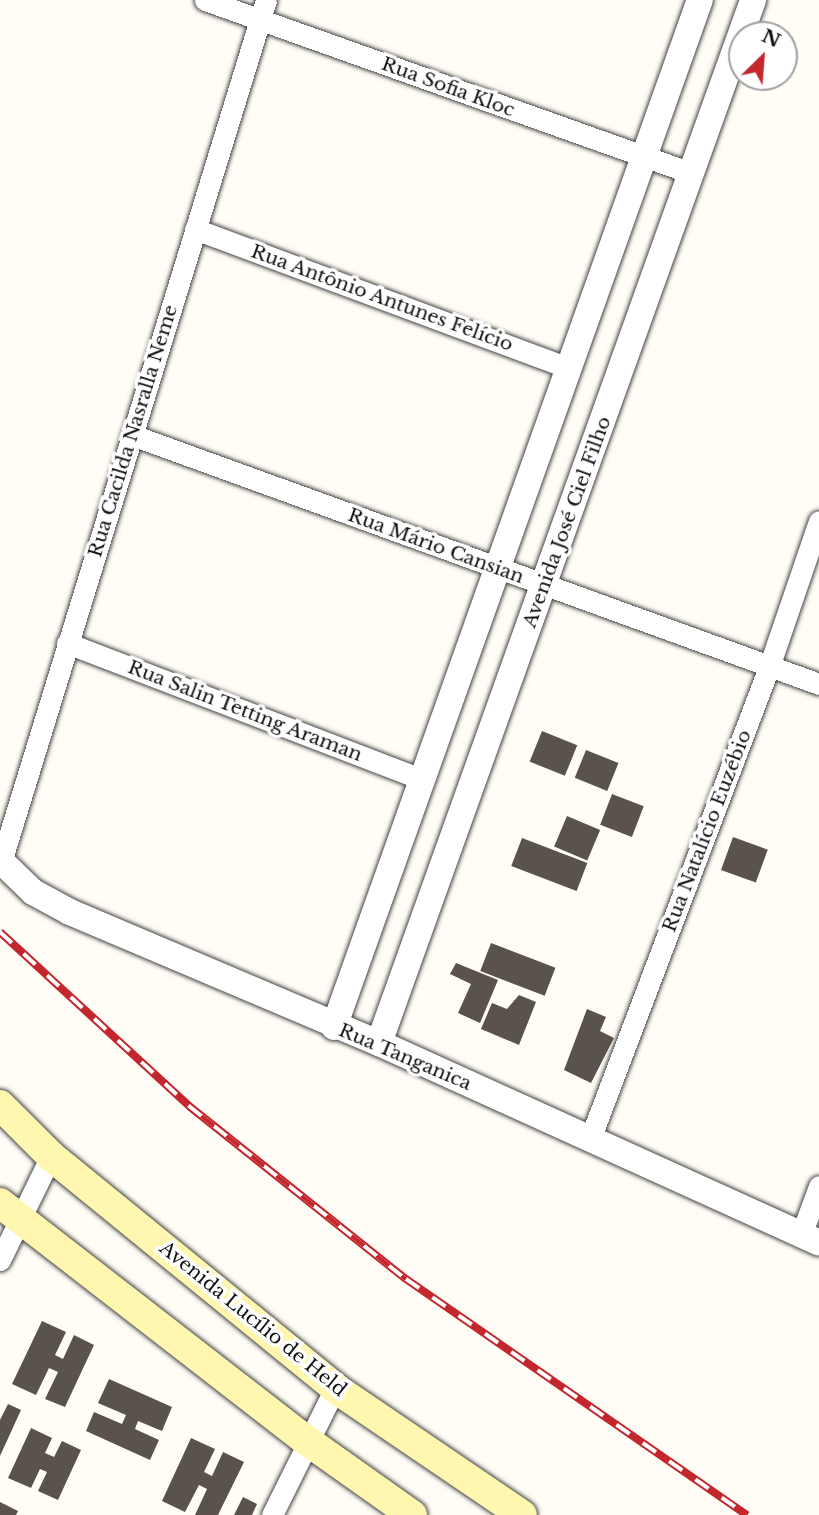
<!DOCTYPE html>
<meta charset="utf-8">
<style>
body{margin:0}
#map{position:relative;width:819px;height:1515px;overflow:hidden;background:#fffdf5;font-family:"Libre Baskerville",serif}
div>[style]{position:absolute}
.building>*{inset:0;background:#5a524d;transform-origin:0 0}
.roads{filter:drop-shadow(0 0 2px #444) drop-shadow(0 0 2px #444)}
.minor>*{height:21px;margin:-10.5px;padding:0 10.5px;transform-origin:10.5px;border-radius:10.5px;background:#fff}
.tertiary>*{height:26px;margin:-13px;padding:0 13px;transform-origin:13px;border-radius:13px;background:#fff}
.secondary>*{height:30px;margin:-15px;padding:0 15px;transform-origin:15px;border-radius:15px;background:#fff6b0}
.rail>*{height:8px;margin-top:-4px;transform-origin:0;background:repeating-linear-gradient(90deg,#fff 0 16px,#c4262e 0 32px);box-sizing:border-box;border-block:2px solid #c4262e}
span{translate:-50% -50%;white-space:nowrap;text-align:center;line-height:1.15;-webkit-text-stroke:7px #fff;paint-order:stroke}
.street-label{font-size:19px;color:#111}
.north{position:absolute;left:728px;top:21px;width:70px;height:70px;box-sizing:border-box;background:#fff;border:2px solid #a0a0a0;border-radius:50%;rotate:25deg;font-size:19px;font-weight:700;line-height:28px;text-align:center;color:#111}
.north::after{content:'';display:block;margin:auto;width:24px;height:32px;background:#c4262e;clip-path:polygon(50% 0,100% 100%,50% 72%,0 100%)}
</style>
<div id="map">
<div class="building">
<i style="left:542px;top:731px;width:38px;height:33px;rotate:22deg"></i>
<i style="left:586px;top:750px;width:35px;height:30px;rotate:22deg"></i>
<i style="left:612px;top:794px;width:34px;height:33px;rotate:21deg"></i>
<i style="left:567px;top:816px;width:36px;height:33px;rotate:23deg"></i>
<i style="left:733px;top:837px;width:37px;height:35px;rotate:20deg"></i>
<i style="left:522px;top:838px;width:70px;height:30px;rotate:21deg"></i>
<i style="left:491px;top:943px;width:69px;height:30px;rotate:21deg"></i>
<i style="clip-path:polygon(456px 963px,498px 980px,480px 1023px,458px 1013px,471px 984px,450px 974px)"></i>
<i style="clip-path:polygon(519px 995px,536px 1002px,519px 1045px,481px 1029px,492px 1003px,507px 1009px)"></i>
<i style="clip-path:polygon(587px 1009px,606px 1017px,600px 1031px,614px 1038px,591px 1083px,564px 1070px)"></i>
<i style="clip-path:polygon(42px 1321px,66px 1332px,55px 1355px,63px 1359px,74px 1335px,94px 1345px,65px 1407px,45px 1399px,58px 1372px,49px 1368px,36px 1395px,12px 1384px)"></i>
<i style="clip-path:polygon(109px 1379px,172px 1407px,162px 1431px,138px 1421px,135px 1429px,159px 1440px,150px 1460px,86px 1431px,94px 1412px,122px 1424px,126px 1415px,98px 1403px)"></i>
<i style="clip-path:polygon(8px 1404px,21px 1410px,0 1456px,0 1420px)"></i>
<i style="clip-path:polygon(31px 1428px,52px 1438px,45px 1453px,54px 1457px,62px 1441px,81px 1450px,58px 1500px,38px 1491px,47px 1472px,40px 1469px,31px 1488px,8px 1478px)"></i>
<i style="clip-path:polygon(191px 1438px,215px 1449px,204px 1472px,212px 1476px,223px 1452px,244px 1462px,218px 1515px,195px 1515px,207px 1489px,199px 1485px,185px 1512px,162px 1501px)"></i>
<i style="clip-path:polygon(243px 1497px,257px 1504px,252px 1515px,234px 1515px)"></i>
<i style="clip-path:polygon(0 1502px,18px 1511px,16px 1515px,0 1515px)"></i>
</div>
<div class="roads">
<div class="minor">
<i style="left:205px;top:0;width:516px;rotate:19.59deg"></i>
<i style="left:195px;top:229px;width:399px;rotate:20.4deg"></i>
<i style="left:132px;top:435px;width:731px;rotate:19.92deg"></i>
<i style="left:67px;top:643px;width:380px;rotate:21deg"></i>
<i style="left:1px;top:862px;width:902px;rotate:-72.91deg"></i>
<i style="left:590px;top:1139px;width:505px;rotate:-69.23deg"></i>
<i style="left:769px;top:667px;width:154px;rotate:-71.1deg"></i>
<i style="left:801px;top:1235px;width:52px;rotate:-69.8deg"></i>
<i style="left:0;top:1260px;width:116px;rotate:-63.9deg"></i>
<i style="left:272px;top:1515px;width:142px;rotate:-63.6deg"></i>
</div>
<div class="tertiary">
<i style="left:0;top:860px;width:46px;rotate:44.1deg"></i>
<i style="left:33px;top:892px;width:42px;rotate:28.4deg"></i>
<i style="left:70px;top:912px;width:336px;rotate:23deg"></i>
<i style="left:379px;top:1043px;width:483px;rotate:24.4deg"></i>
<i style="left:334px;top:1027px;width:1090px;rotate:-70.39deg"></i>
<i style="left:379px;top:1043px;width:1108px;rotate:-70.27deg"></i>
</div>
<div class="secondary">
<i style="left:0;top:1105px;width:72px;rotate:45deg"></i>
<i style="left:51px;top:1156px;width:367px;rotate:39.2deg"></i>
<i style="left:335px;top:1388px;width:226px;rotate:34.2deg"></i>
<i style="left:0;top:1203px;width:387px;rotate:37.8deg"></i>
<i style="left:306px;top:1440px;width:130px;rotate:35.3deg"></i>
</div>
</div>
<div class="rail">
<i style="left:0;top:932px;width:257px;rotate:42.6deg"></i>
<i style="left:189px;top:1106px;width:278px;rotate:38.6deg"></i>
<i style="left:406px;top:1279px;width:415px;rotate:34.7deg"></i>
</div>
<div class="street-label">
<span style="left:448px;top:87px;rotate:20deg">Rua Sofia Kloc</span>
<span style="left:382px;top:298px;rotate:20deg">Rua Antônio Antunes Felício</span>
<span style="left:133px;top:431px;rotate:-73deg">Rua Cacilda Nasralla Neme</span>
<span style="left:567px;top:522px;rotate:-70deg">Avenida José Ciel Filho</span>
<span style="left:436px;top:546px;rotate:20deg">Rua Mário Cansian</span>
<span style="left:245px;top:711px;rotate:21deg">Rua Salin Tetting Araman</span>
<span style="left:707px;top:831px;rotate:-69deg">Rua Natalício Euzébio</span>
<span style="left:405px;top:1057px;rotate:23deg">Rua Tanganica</span>
<span style="left:253px;top:1319px;rotate:39deg">Avenida Lucílio de Held</span>
</div>
<div class="north">N</div>
</div>
